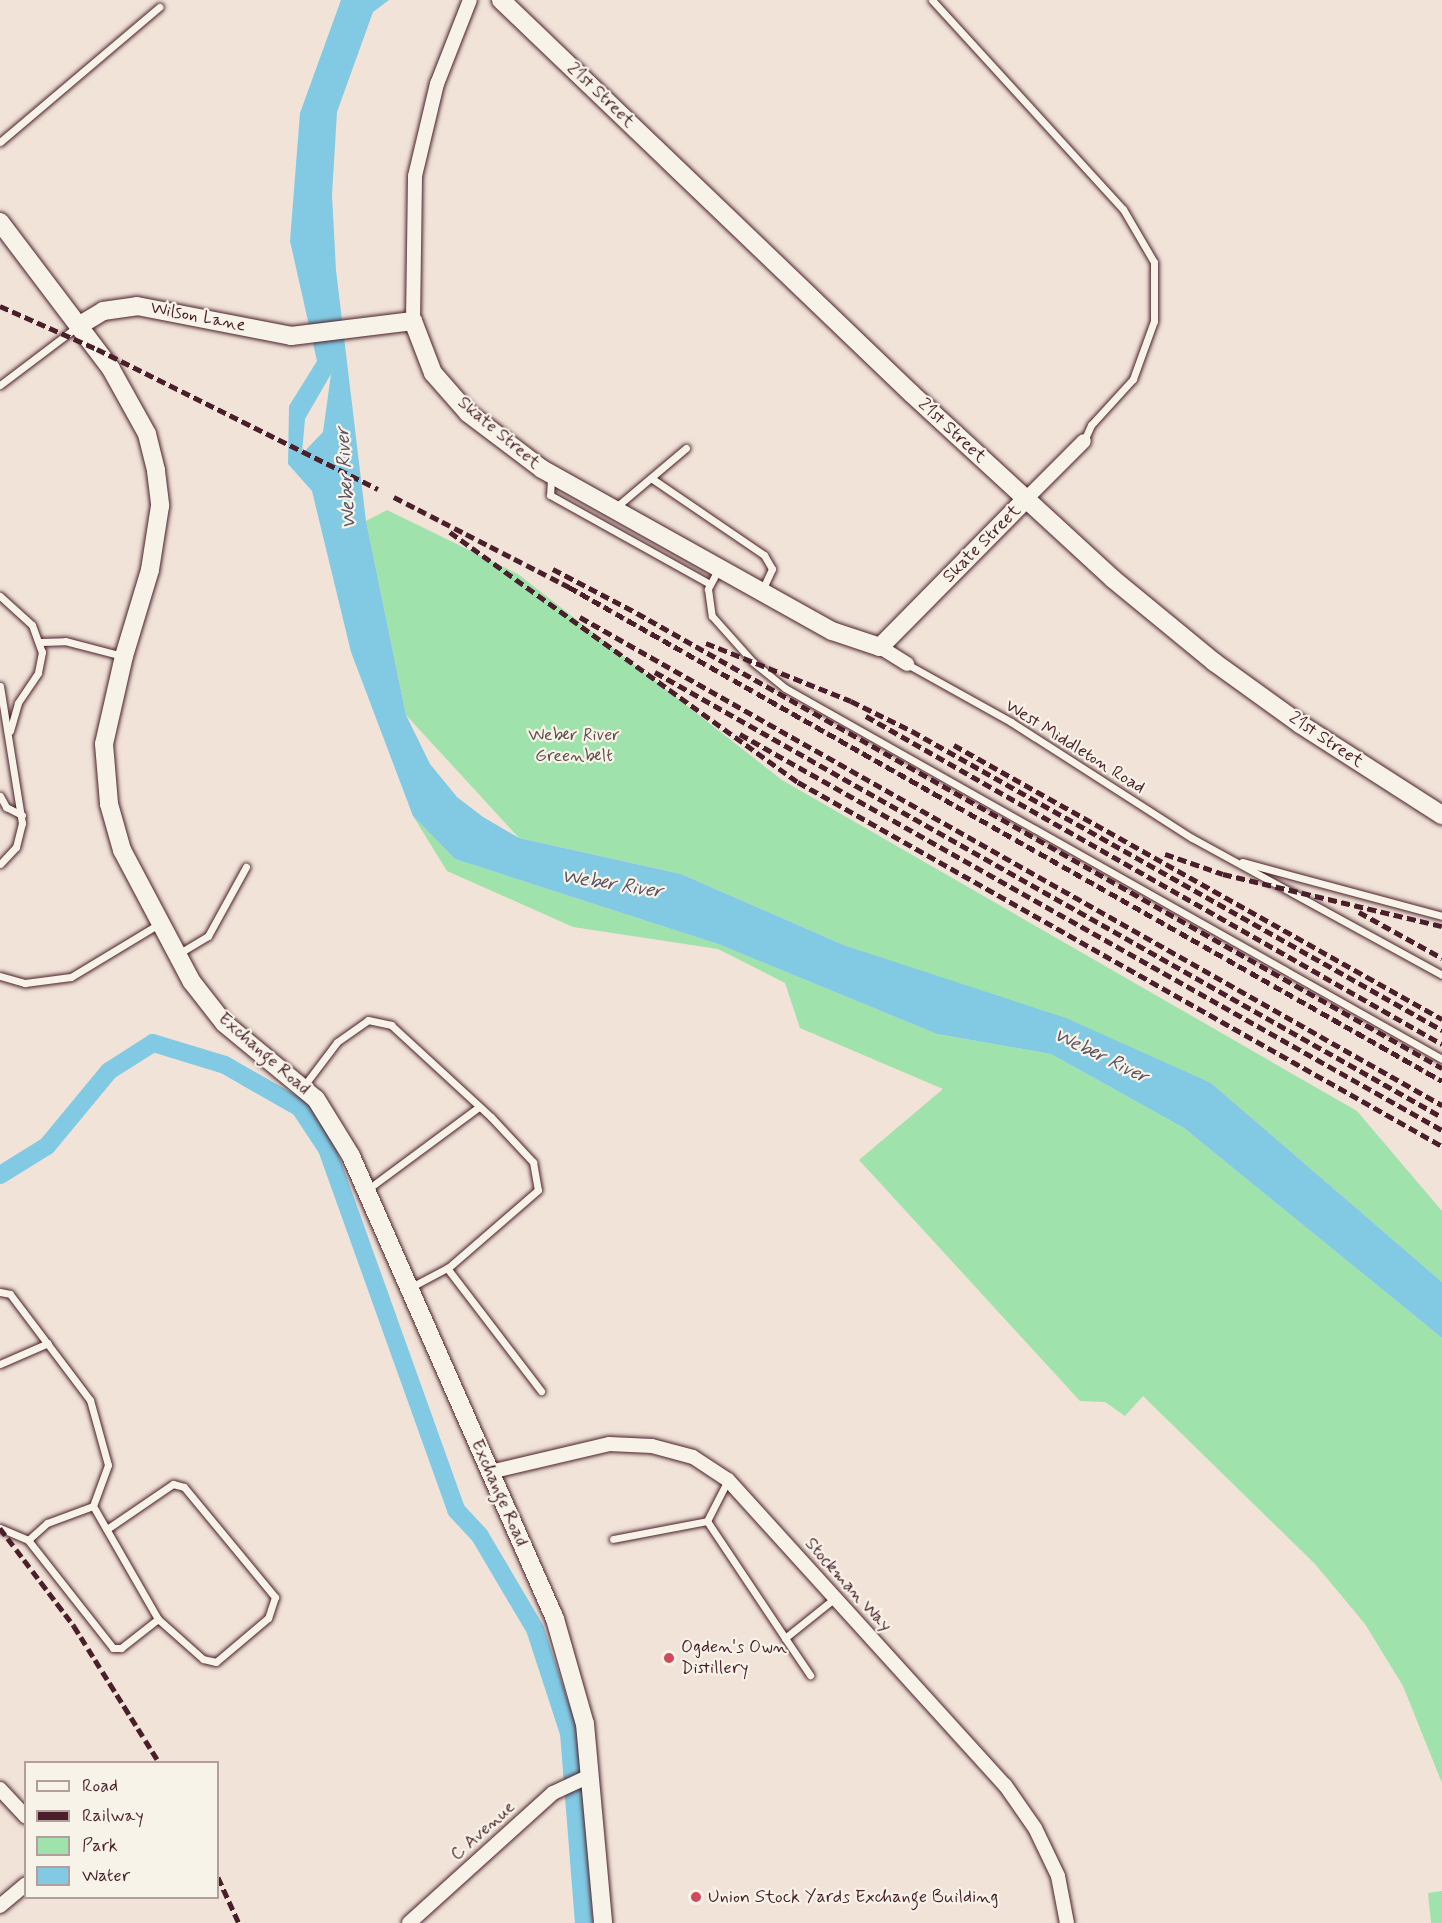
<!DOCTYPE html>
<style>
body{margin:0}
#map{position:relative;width:1442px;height:1923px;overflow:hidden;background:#f1e3d8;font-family:Mynerve,sans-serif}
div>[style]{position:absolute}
.green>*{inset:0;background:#a0e2ac}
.water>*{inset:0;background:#82cae3}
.canal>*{height:18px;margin:-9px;padding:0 9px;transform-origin:9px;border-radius:9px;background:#82cae3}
.roads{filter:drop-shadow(0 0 2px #4a1f2b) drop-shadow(0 0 2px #4a1f2b)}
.lane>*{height:7px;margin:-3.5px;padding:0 3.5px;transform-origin:3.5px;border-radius:3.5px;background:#f7f3e8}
.street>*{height:14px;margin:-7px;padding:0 7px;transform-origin:7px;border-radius:7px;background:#f7f3e8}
.secondary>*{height:18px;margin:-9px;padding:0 9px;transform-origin:9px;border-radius:9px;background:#f7f3e8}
.rail>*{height:4.5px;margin-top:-2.25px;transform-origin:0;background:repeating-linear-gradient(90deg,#4a1f2b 0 9px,transparent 0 13.5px)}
.dots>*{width:16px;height:16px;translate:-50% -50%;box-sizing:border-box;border:3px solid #f7f3e8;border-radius:50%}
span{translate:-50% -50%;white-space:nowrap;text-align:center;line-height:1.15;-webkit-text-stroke:4.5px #f7f3e8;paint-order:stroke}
.street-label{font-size:18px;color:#4a1f2b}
.park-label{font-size:18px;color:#60504b}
.poi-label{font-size:18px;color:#4a1f2b}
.left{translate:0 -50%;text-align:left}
.water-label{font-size:20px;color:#5b5262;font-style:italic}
.legend{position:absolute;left:24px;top:1761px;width:195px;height:138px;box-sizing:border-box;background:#f7f3e8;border:2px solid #b29e9c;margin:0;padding:8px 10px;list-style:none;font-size:18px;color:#4a1f2b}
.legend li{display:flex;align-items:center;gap:12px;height:30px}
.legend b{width:30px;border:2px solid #b29e9c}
</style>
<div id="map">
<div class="green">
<i style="clip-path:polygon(387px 510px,518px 574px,782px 780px,1357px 1111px,1442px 1211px,1442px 1282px,1211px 1083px,846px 946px,681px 874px,519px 838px,406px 715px,366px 521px)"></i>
<i style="clip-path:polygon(413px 816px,455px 859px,718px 944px,937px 1034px,1051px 1054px,1184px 1128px,1442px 1338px,1442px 1783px,1403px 1686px,1365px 1624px,1315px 1564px,1143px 1396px,1125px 1416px,1105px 1402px,1080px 1401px,859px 1160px,943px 1089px,800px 1028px,785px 983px,718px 949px,573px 927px,447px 871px)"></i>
<i style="clip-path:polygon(1442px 1891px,1442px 1923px,1431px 1923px,1428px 1893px)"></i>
</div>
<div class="water">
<i style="clip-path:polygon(evenodd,341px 0,389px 0,373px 12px,337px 112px,332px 195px,336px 270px,366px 521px,406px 715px,430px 764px,457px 797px,483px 817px,519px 838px,681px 874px,846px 946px,1066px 1018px,1211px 1083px,1442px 1282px,1442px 1338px,1184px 1128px,1051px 1054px,937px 1034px,718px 944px,455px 859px,413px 816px,351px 652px,312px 491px,288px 464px,289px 406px,317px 361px,290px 241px,300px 113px,341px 0,331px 374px,323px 432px,302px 454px,305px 419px,331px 374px)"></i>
</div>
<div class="canal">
<i style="left:0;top:1175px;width:55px;rotate:-31.7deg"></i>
<i style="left:47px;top:1146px;width:97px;rotate:-50.4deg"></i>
<i style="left:109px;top:1071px;width:52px;rotate:-32.5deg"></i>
<i style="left:153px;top:1043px;width:75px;rotate:17deg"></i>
<i style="left:225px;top:1065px;width:86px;rotate:29.8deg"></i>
<i style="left:300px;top:1108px;width:49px;rotate:56.6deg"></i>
<i style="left:327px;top:1149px;width:383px;rotate:70.3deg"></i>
<i style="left:456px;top:1510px;width:35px;rotate:47deg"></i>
<i style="left:480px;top:1536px;width:108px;rotate:59.4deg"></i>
<i style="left:535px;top:1629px;width:109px;rotate:71.9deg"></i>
<i style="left:569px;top:1733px;width:191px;rotate:85.5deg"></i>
</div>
<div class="roads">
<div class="lane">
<i style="left:932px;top:0;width:283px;rotate:47.6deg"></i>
<i style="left:1123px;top:209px;width:61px;rotate:59.7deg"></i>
<i style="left:1154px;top:262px;width:59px;rotate:90deg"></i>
<i style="left:1154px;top:321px;width:62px;rotate:109.9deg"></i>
<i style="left:1133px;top:379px;width:62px;rotate:132.4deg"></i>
<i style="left:1091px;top:425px;width:17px;rotate:114deg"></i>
<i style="left:0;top:142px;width:209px;rotate:-40.3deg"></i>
<i style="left:0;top:385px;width:98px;rotate:-37.1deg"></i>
<i style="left:551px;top:478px;width:17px;rotate:93deg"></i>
<i style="left:550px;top:495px;width:183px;rotate:29.1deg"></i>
<i style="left:651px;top:478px;width:137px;rotate:34.3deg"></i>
<i style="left:764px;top:555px;width:16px;rotate:60deg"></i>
<i style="left:772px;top:569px;width:23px;rotate:115deg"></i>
<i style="left:615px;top:508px;width:93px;rotate:-40.2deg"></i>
<i style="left:719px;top:568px;width:24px;rotate:118deg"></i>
<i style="left:708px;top:589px;width:27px;rotate:82deg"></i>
<i style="left:712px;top:616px;width:62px;rotate:48.3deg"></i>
<i style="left:753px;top:662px;width:41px;rotate:39.1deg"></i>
<i style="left:785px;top:688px;width:755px;rotate:29.45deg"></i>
<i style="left:0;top:596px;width:43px;rotate:42.2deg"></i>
<i style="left:32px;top:625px;width:29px;rotate:70deg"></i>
<i style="left:42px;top:652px;width:21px;rotate:101deg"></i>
<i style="left:38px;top:673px;width:36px;rotate:124deg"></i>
<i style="left:18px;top:703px;width:29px;rotate:106deg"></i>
<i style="left:41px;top:642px;width:24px;rotate:-2deg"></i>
<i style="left:65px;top:641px;width:60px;rotate:14.5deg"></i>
<i style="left:907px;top:664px;width:119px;rotate:29.1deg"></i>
<i style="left:1011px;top:722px;width:215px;rotate:32.7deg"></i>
<i style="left:1192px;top:838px;width:285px;rotate:28.7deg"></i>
<i style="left:0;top:686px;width:139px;rotate:80.9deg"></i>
<i style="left:22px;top:823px;width:25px;rotate:104deg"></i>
<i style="left:16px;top:847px;width:23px;rotate:133deg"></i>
<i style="left:0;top:796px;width:13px;rotate:61deg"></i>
<i style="left:6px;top:807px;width:18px;rotate:27deg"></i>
<i style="left:1242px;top:862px;width:207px;rotate:15.1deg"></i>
<i style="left:178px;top:954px;width:35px;rotate:-31deg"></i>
<i style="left:208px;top:936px;width:79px;rotate:-61.2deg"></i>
<i style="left:0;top:976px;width:26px;rotate:16deg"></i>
<i style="left:25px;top:983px;width:46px;rotate:-7.4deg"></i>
<i style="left:71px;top:977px;width:103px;rotate:-31.1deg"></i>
<i style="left:303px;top:1087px;width:56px;rotate:-52.9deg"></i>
<i style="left:337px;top:1042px;width:38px;rotate:-35deg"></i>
<i style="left:368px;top:1020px;width:24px;rotate:12deg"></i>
<i style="left:391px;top:1025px;width:136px;rotate:42.6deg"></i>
<i style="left:491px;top:1117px;width:62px;rotate:47deg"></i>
<i style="left:533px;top:1162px;width:28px;rotate:80deg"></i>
<i style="left:538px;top:1190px;width:118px;rotate:139.1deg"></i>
<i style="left:449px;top:1267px;width:43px;rotate:152.2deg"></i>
<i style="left:368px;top:1189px;width:138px;rotate:-36.5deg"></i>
<i style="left:447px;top:1268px;width:155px;rotate:52.6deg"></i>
<i style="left:0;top:1292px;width:10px;rotate:11deg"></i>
<i style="left:10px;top:1294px;width:133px;rotate:53deg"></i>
<i style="left:90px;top:1400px;width:67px;rotate:74.5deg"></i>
<i style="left:108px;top:1465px;width:44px;rotate:110.1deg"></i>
<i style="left:0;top:1364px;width:52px;rotate:-23.6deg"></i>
<i style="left:728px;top:1480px;width:46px;rotate:117.1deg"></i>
<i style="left:707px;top:1521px;width:141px;rotate:56.3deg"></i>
<i style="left:785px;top:1638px;width:64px;rotate:-38.7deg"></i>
<i style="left:0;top:1528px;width:30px;rotate:23deg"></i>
<i style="left:28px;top:1540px;width:137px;rotate:51.8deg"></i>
<i style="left:113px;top:1648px;width:8px"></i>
<i style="left:121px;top:1648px;width:47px;rotate:-38.1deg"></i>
<i style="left:158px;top:1619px;width:130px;rotate:-119.9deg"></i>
<i style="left:93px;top:1506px;width:49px;rotate:159.7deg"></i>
<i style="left:47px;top:1523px;width:25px;rotate:138deg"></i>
<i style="left:107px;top:1529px;width:80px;rotate:-34.3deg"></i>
<i style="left:173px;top:1484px;width:11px;rotate:15deg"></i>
<i style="left:184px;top:1487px;width:143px;rotate:50.4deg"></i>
<i style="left:275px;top:1597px;width:22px;rotate:108deg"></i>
<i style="left:268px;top:1618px;width:68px;rotate:139.8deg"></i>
<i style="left:216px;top:1662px;width:13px;rotate:-167deg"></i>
<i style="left:203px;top:1659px;width:60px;rotate:-138.4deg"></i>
<i style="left:613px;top:1539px;width:96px;rotate:-10.8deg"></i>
<i style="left:785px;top:1638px;width:45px;rotate:56deg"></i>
</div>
<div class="street">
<i style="left:413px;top:321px;width:145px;rotate:-89.2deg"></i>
<i style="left:415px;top:176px;width:95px;rotate:-76.6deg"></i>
<i style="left:437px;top:84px;width:90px;rotate:-68.6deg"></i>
<i style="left:1025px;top:500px;width:83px;rotate:-45deg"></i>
<i style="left:880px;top:647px;width:32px;rotate:32deg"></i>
<i style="left:490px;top:1472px;width:122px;rotate:-13.2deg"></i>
<i style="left:609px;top:1444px;width:43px;rotate:2.7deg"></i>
<i style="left:652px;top:1446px;width:42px;rotate:15deg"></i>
<i style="left:693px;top:1457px;width:42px;rotate:33.3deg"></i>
<i style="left:728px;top:1480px;width:412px;rotate:47.8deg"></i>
<i style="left:1005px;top:1785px;width:52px;rotate:55.1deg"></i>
<i style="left:1035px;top:1828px;width:53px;rotate:64.4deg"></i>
<i style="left:1058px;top:1876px;width:48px;rotate:79.2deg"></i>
<i style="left:0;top:1789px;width:38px;rotate:47deg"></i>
<i style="left:0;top:1906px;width:34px;rotate:-40deg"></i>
<i style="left:409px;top:1923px;width:194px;rotate:-42.1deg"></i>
<i style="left:553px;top:1793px;width:40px;rotate:-25deg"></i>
</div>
<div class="secondary">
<i style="left:501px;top:0;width:569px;rotate:43.79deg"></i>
<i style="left:912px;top:394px;width:273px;rotate:42.6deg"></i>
<i style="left:1113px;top:579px;width:131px;rotate:39.4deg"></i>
<i style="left:1214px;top:662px;width:106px;rotate:35.8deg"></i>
<i style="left:1300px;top:724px;width:169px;rotate:32.7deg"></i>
<i style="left:0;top:222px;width:184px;rotate:52.9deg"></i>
<i style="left:111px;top:369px;width:74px;rotate:61deg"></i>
<i style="left:147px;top:434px;width:38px;rotate:76deg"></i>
<i style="left:156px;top:471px;width:35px;rotate:83deg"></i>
<i style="left:160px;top:506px;width:65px;rotate:98.9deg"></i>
<i style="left:150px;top:570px;width:90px;rotate:106.8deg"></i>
<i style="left:124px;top:656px;width:90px;rotate:102.8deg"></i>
<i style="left:104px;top:744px;width:60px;rotate:85.2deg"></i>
<i style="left:109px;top:804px;width:48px;rotate:74.2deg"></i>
<i style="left:122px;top:850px;width:149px;rotate:62.1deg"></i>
<i style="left:192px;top:982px;width:52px;rotate:52deg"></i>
<i style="left:224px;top:1023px;width:119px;rotate:39.6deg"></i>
<i style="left:316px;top:1099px;width:67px;rotate:58.4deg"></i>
<i style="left:351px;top:1156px;width:506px;rotate:66.22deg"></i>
<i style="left:555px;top:1619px;width:109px;rotate:74.1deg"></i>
<i style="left:585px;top:1724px;width:200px;rotate:84.8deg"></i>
<i style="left:80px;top:325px;width:27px;rotate:-31deg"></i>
<i style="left:103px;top:311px;width:34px;rotate:-8deg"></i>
<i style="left:137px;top:306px;width:157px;rotate:11deg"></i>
<i style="left:291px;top:336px;width:123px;rotate:-7deg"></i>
<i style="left:413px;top:321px;width:56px;rotate:69deg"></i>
<i style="left:433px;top:373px;width:53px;rotate:48.8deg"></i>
<i style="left:468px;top:413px;width:93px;rotate:37.1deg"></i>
<i style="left:542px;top:469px;width:332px;rotate:29.2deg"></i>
<i style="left:832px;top:631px;width:51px;rotate:18.4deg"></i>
<i style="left:880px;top:647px;width:206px;rotate:-45.4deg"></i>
</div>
</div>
<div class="rail">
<i style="left:0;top:306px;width:106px;rotate:23.9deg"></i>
<i style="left:97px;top:349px;width:314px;rotate:26.5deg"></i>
<i style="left:394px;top:497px;width:197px;rotate:27.2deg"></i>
<i style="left:569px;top:587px;width:1003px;rotate:29.5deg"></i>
<i style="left:450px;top:532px;width:428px;rotate:35.7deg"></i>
<i style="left:798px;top:782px;width:740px;rotate:29.48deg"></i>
<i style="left:553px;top:569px;width:95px;rotate:27.6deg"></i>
<i style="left:637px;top:613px;width:925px;rotate:29.48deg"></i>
<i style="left:580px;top:617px;width:991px;rotate:29.52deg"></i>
<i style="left:706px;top:643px;width:156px;rotate:21.8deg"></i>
<i style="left:851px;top:701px;width:68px;rotate:26.2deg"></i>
<i style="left:912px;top:731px;width:609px;rotate:29.43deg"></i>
<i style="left:655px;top:672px;width:904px;rotate:29.49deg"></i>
<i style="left:866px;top:716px;width:663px;rotate:29.66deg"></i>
<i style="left:740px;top:734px;width:806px;rotate:29.43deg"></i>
<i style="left:954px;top:745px;width:560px;rotate:29.31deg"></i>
<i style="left:1165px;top:854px;width:61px;rotate:19deg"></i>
<i style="left:1223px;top:874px;width:225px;rotate:13.4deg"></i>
<i style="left:1359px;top:912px;width:95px;rotate:29deg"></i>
<i style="left:0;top:1528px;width:123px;rotate:52.9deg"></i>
<i style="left:74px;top:1626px;width:160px;rotate:58deg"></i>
<i style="left:218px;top:1877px;width:51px;rotate:65.5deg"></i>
</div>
<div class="dots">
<i style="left:669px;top:1658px;background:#d1495b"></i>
<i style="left:696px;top:1897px;background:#d1495b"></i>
</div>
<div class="street-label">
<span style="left:601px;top:95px;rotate:44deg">21st Street</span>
<span style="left:198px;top:317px;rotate:11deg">Wilson Lane</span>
<span style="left:952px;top:431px;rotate:43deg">21st Street</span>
<span style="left:499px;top:433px;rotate:40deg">Skate Street</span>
<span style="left:982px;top:544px;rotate:-45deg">Skate Street</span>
<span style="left:1326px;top:740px;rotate:34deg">21st Street</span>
<span style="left:1075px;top:747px;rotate:32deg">West Middleton Road</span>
<span style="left:264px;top:1054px;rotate:41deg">Exchange Road</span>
<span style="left:499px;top:1493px;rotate:66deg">Exchange Road</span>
<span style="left:848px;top:1585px;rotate:48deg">Stockman Way</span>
<span style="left:483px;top:1831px;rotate:-42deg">C Avenue</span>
</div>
<div class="park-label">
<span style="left:574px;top:746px">Weber River<br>Greenbelt</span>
</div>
<div class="poi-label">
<span class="left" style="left:681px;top:1658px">Ogden's Own<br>Distillery</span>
<span class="left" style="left:708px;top:1897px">Union Stock Yards Exchange Building</span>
</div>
<div class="water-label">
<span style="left:346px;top:478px;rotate:-94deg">Weber River</span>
<span style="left:612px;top:884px;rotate:9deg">Weber River</span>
<span style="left:1101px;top:1056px;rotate:26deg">Weber River</span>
</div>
<ul class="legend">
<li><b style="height:8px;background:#f7f3e8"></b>Road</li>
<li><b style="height:8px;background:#4a1f2b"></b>Railway</li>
<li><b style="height:16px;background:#a0e2ac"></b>Park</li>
<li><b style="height:16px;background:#82cae3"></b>Water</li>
</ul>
</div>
